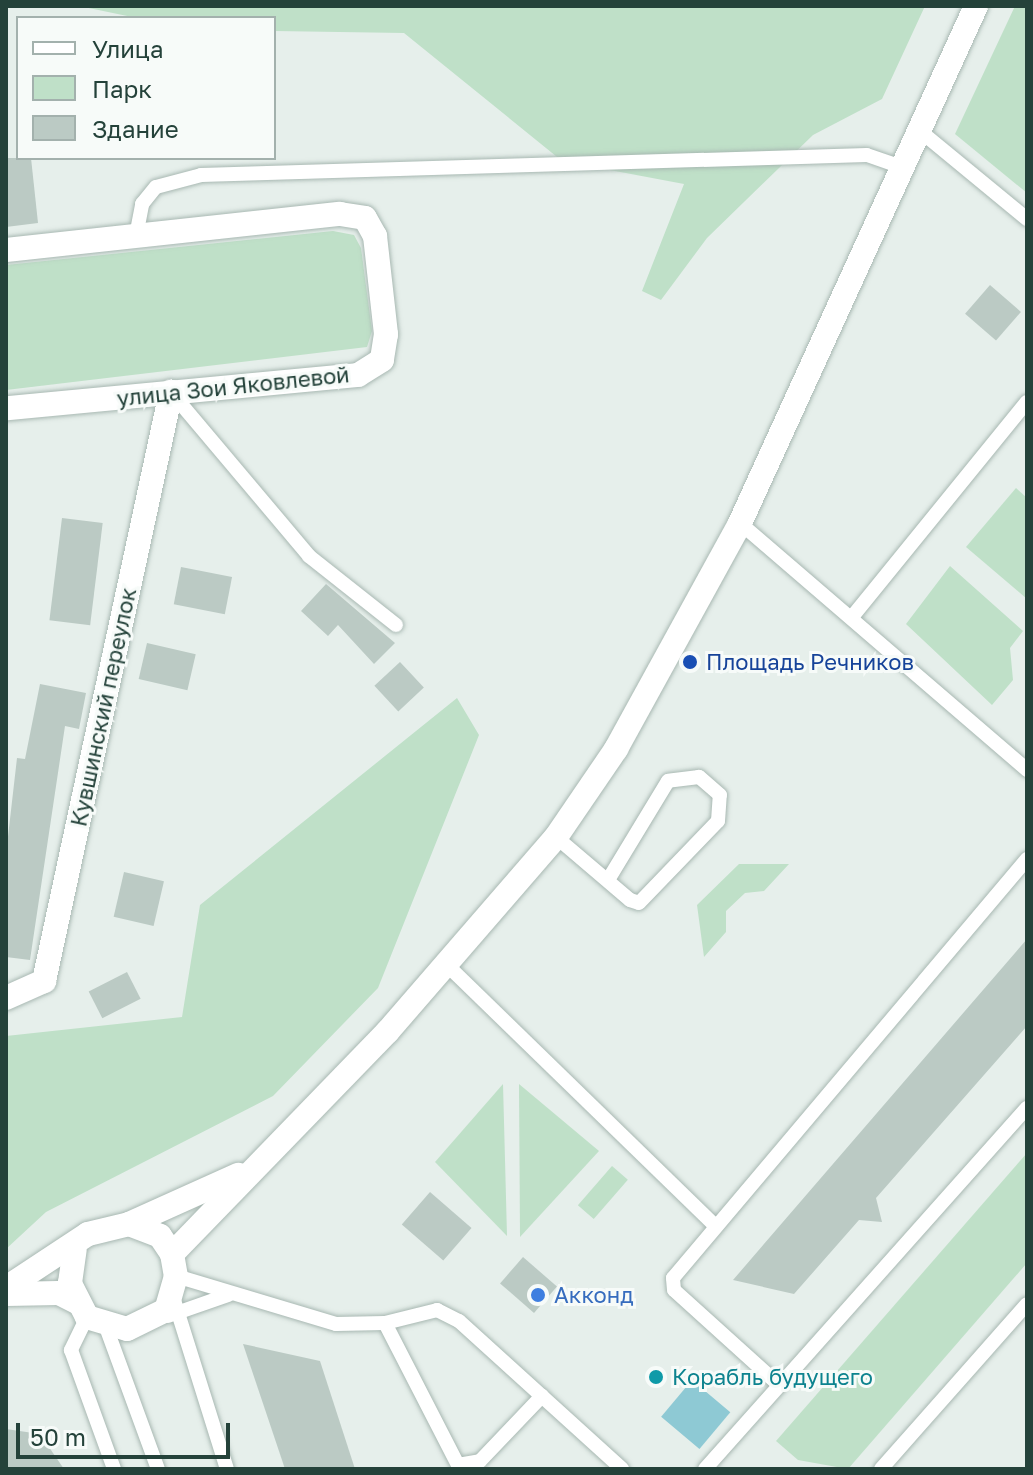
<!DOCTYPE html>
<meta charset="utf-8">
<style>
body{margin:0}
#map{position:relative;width:1033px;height:1475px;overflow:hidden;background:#e6efeb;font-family:"Golos Text",sans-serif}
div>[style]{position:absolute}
.green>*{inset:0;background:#bfe0c8;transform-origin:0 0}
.water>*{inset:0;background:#8ec9d4;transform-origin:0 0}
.building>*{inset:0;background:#bbcac4;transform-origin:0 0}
.roads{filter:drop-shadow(0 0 2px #a8b8b2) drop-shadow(0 0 2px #a8b8b2)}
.service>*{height:14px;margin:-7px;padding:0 7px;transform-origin:7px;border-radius:7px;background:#fff}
.minor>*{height:24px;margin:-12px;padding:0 12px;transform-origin:12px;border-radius:12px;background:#fff}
.dots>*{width:22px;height:22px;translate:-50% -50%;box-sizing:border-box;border:4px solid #f7fbf9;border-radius:50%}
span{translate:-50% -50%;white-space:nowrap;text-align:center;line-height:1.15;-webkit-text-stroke:6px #f7fbf9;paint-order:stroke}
.street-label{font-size:22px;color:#24423a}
.transit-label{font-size:22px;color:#164399}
.left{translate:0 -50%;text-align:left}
.shop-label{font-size:22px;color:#366cbe}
.culture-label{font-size:22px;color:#0d838f}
.frame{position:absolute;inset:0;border:8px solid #24423a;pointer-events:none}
.legend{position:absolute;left:16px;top:16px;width:260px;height:144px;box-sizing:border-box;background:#f7fbf9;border:2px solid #a3b1ad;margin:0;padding:10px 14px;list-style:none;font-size:24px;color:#24423a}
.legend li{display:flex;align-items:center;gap:16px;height:40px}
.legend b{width:40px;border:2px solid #a3b1ad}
.scale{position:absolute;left:16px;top:1423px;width:214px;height:36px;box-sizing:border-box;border:4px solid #24423a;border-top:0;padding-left:10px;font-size:24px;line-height:28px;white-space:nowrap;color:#24423a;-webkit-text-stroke:6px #f7fbf9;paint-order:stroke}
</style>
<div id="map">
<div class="green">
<i style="clip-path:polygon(79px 6px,925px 6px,882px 99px,813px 135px,707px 238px,661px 300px,642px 291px,684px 184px,562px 161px,404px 33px,274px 31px,274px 18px,137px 18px)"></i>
<i style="clip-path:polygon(1015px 6px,1027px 6px,1027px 193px,955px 134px)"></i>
<i style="clip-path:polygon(333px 231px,354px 235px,361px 248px,372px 331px,367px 347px,6px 390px,6px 265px)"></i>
<i style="clip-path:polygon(1016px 488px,1027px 498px,1027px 599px,966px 547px)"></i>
<i style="clip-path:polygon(950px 566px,1023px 631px,1010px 648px,1013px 680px,992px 705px,906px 624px)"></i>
<i style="clip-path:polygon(457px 698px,479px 735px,378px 988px,273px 1096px,46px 1212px,6px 1249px,6px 1036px,182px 1017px,200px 905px)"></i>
<i style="clip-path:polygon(739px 864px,789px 864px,764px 891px,745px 893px,726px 911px,726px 932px,704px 957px,697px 905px)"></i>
<i style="clip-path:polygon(503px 1084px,507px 1236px,435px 1162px)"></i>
<i style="clip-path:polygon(519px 1084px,599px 1151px,520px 1237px)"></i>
<i style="clip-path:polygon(1027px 1153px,1027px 1263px,848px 1469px,798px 1460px,776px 1441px)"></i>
<i style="left:612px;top:1166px;width:21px;height:52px;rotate:41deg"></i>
</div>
<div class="water">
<i style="left:692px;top:1380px;width:50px;height:48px;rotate:40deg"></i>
</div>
<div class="building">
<i style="clip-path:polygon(6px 158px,31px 158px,38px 223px,6px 227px)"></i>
<i style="left:990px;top:285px;width:41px;height:38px;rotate:41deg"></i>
<i style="left:62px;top:518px;width:41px;height:103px;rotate:7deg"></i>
<i style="left:181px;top:567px;width:52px;height:38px;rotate:11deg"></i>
<i style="clip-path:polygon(326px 584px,395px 643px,374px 664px,338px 625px,328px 636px,301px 611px)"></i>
<i style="left:147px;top:643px;width:50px;height:37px;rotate:13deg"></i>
<i style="left:400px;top:662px;width:35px;height:35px;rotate:47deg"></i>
<i style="clip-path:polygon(40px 684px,86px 693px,79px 729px,65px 726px,30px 960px,6px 957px,6px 854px,17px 758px,25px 759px)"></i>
<i style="left:124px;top:872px;width:41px;height:46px;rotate:13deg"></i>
<i style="clip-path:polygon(1027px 939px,1027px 1026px,876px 1198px,882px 1222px,859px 1220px,794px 1294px,733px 1280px)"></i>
<i style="left:127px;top:972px;width:30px;height:43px;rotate:63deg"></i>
<i style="left:430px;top:1192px;width:55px;height:43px;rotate:41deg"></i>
<i style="left:523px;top:1257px;width:45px;height:35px;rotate:41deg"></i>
<i style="clip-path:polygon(243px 1344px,320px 1361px,355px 1469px,285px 1469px)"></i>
<i style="clip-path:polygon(6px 1429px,40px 1434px,64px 1469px,6px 1469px)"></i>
</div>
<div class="roads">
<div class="service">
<i style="left:919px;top:130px;width:140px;rotate:39.5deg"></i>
<i style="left:136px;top:236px;width:33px;rotate:-79deg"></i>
<i style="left:142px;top:204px;width:22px;rotate:-51deg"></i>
<i style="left:156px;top:187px;width:47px;rotate:-14.9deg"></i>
<i style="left:201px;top:175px;width:666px;rotate:-1.72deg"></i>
<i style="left:867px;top:155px;width:37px;rotate:19deg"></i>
<i style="left:171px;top:392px;width:214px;rotate:49.9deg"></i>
<i style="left:309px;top:556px;width:111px;rotate:38.4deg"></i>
<i style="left:740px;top:523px;width:379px;rotate:40.7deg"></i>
<i style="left:852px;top:617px;width:277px;rotate:-50.9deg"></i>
<i style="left:556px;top:837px;width:97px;rotate:40.4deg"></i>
<i style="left:630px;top:900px;width:9px;rotate:18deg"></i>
<i style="left:639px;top:903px;width:114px;rotate:-46.1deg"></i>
<i style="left:718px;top:821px;width:26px;rotate:-86deg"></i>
<i style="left:720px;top:795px;width:28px;rotate:-139deg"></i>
<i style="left:699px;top:777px;width:31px;rotate:173deg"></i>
<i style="left:668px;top:781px;width:116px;rotate:121.2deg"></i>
<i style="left:446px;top:964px;width:376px;rotate:44.2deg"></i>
<i style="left:176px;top:1276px;width:167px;rotate:16.7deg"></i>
<i style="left:336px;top:1324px;width:49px;rotate:-1.2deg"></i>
<i style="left:385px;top:1323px;width:54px;rotate:-14deg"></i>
<i style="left:437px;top:1310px;width:25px;rotate:27deg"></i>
<i style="left:459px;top:1321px;width:220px;rotate:42.2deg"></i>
<i style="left:174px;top:1300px;width:177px;rotate:72.6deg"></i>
<i style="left:168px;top:1316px;width:64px;rotate:-19.3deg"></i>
<i style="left:87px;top:1317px;width:37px;rotate:116deg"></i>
<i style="left:71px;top:1350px;width:127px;rotate:70.1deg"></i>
<i style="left:385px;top:1323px;width:160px;rotate:62.8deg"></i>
<i style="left:458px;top:1465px;width:22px;rotate:-10deg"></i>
<i style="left:480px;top:1461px;width:90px;rotate:-46.4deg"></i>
<i style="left:106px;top:1327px;width:151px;rotate:69.9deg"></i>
<i style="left:778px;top:1384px;width:140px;rotate:-137.9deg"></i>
<i style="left:674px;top:1290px;width:12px;rotate:-95deg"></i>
<i style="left:673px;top:1278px;width:549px;rotate:-49.81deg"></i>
<i style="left:705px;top:1469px;width:484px;rotate:-48.3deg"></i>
<i style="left:881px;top:1469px;width:220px;rotate:-48.5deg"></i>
</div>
<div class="minor">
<i style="left:6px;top:250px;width:336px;rotate:-6.2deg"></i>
<i style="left:340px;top:214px;width:25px;rotate:9deg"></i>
<i style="left:365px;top:218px;width:21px;rotate:61deg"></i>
<i style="left:375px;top:236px;width:99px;rotate:83.6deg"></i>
<i style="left:386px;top:334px;width:26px;rotate:99deg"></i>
<i style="left:382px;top:360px;width:28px;rotate:148deg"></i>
<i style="left:358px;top:375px;width:354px;rotate:174.6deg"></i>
<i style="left:6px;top:998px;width:42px;rotate:-24.1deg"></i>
<i style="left:44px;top:981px;width:603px;rotate:-77.83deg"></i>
<i style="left:129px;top:1224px;width:120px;rotate:-24.2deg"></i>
<i style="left:172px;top:1254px;width:310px;rotate:-45.9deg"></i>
<i style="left:388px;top:1031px;width:257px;rotate:-49.1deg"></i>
<i style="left:556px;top:837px;width:107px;rotate:-55.7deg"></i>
<i style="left:616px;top:749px;width:258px;rotate:-61.2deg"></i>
<i style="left:740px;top:523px;width:568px;rotate:-65.46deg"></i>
<i style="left:6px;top:1288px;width:98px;rotate:-33.4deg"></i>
<i style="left:88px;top:1234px;width:42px;rotate:-13.7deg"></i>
<i style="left:129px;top:1224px;width:33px;rotate:21deg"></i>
<i style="left:160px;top:1236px;width:22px;rotate:56deg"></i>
<i style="left:172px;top:1254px;width:22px;rotate:80deg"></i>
<i style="left:176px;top:1276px;width:35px;rotate:106deg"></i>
<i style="left:166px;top:1310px;width:43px;rotate:154deg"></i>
<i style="left:127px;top:1329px;width:42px;rotate:-163.3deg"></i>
<i style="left:87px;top:1317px;width:38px;rotate:-117deg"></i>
<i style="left:70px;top:1283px;width:34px;rotate:-82deg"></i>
<i style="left:6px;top:1294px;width:53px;rotate:-1.1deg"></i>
<i style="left:59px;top:1293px;width:20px;rotate:27deg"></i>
</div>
</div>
<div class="dots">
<i style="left:690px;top:662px;background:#1a4fb4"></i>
<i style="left:538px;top:1295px;background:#3f7fe0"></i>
<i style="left:656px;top:1377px;background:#0f9aa8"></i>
</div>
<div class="street-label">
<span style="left:233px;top:386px;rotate:-6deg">улица Зои Яковлевой</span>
<span style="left:103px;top:707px;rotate:-78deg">Кувшинский переулок</span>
</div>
<div class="transit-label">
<span class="left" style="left:706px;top:662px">Площадь Речников</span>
</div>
<div class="shop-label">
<span class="left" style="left:554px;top:1295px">Акконд</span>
</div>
<div class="culture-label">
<span class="left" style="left:672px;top:1377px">Корабль будущего</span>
</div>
<div class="frame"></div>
<ul class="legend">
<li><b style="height:10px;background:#fff"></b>Улица</li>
<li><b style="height:22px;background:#bfe0c8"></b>Парк</li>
<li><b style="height:22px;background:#bbcac4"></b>Здание</li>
</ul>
<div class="scale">50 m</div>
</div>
